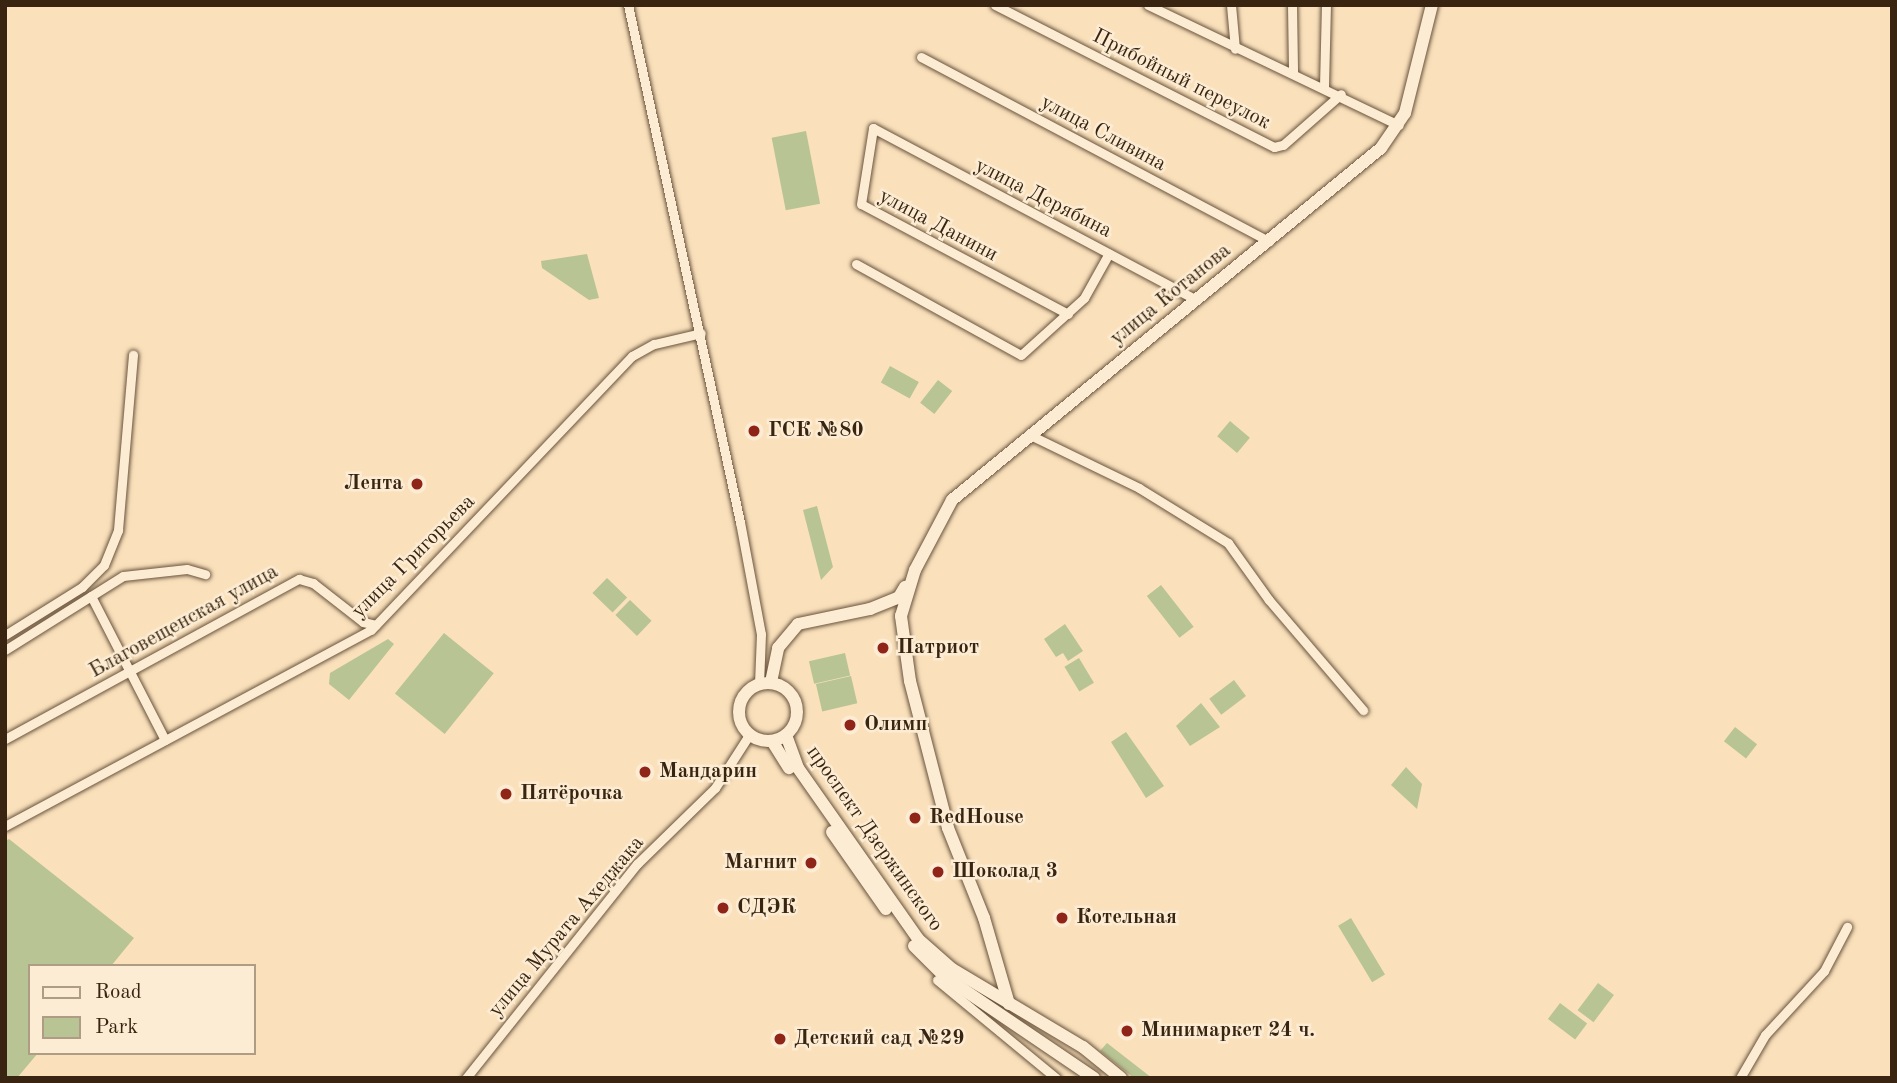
<!DOCTYPE html>
<meta charset="utf-8">
<style>
body{margin:0}
#map{position:relative;width:1897px;height:1083px;overflow:hidden;background:#fae1bc;font-family:"Old Standard TT",serif}
div>[style]{position:absolute}
.green>*{inset:0;background:#b9c494;transform-origin:0 0}
.roads{filter:drop-shadow(0 0 2px #69533c) drop-shadow(0 0 2px #69533c)}
.street>*{height:9px;margin:-4.5px;padding:0 4.5px;transform-origin:4.5px;border-radius:4.5px;background:#fcecd3}
.secondary>*{height:12px;margin:-6px;padding:0 6px;transform-origin:6px;border-radius:6px;background:#fcecd3}
.secondary>.ring{margin:-6px;padding:0;box-sizing:content-box;background:none;border:12px solid #fcecd3;border-radius:50%}
.dots>*{width:19px;height:19px;translate:-50% -50%;box-sizing:border-box;border:4px solid #fcecd3;border-radius:50%}
span{translate:-50% -50%;white-space:nowrap;text-align:center;line-height:1.15;-webkit-text-stroke:5px #fcecd3;paint-order:stroke}
.street-label{font-size:21px;color:#392411}
.poi-label{font-size:21px;color:#392411;font-weight:700}
.left{translate:0 -50%;text-align:left}
.right{translate:-100% -50%;text-align:right}
.frame{position:absolute;inset:0;border:7px solid #392411;pointer-events:none}
.legend{position:absolute;left:28px;top:964px;width:228px;height:91px;box-sizing:border-box;background:#fcecd3;border:2px solid #ae9c85;margin:0;padding:9px 12px;list-style:none;font-size:21px;color:#392411}
.legend li{display:flex;align-items:center;gap:14px;height:35px}
.legend b{width:35px;border:2px solid #ae9c85}
</style>
<div id="map">
<div class="green">
<i style="left:806px;top:131px;width:74px;height:35px;rotate:79deg"></i>
<i style="clip-path:polygon(587px 254px,599px 298px,589px 300px,542px 268px,541px 261px)"></i>
<i style="left:890px;top:366px;width:33px;height:19px;rotate:29deg"></i>
<i style="left:938px;top:380px;width:18px;height:29px;rotate:38deg"></i>
<i style="left:1230px;top:421px;width:26px;height:20px;rotate:40deg"></i>
<i style="clip-path:polygon(817px 506px,833px 567px,821px 580px,803px 510px)"></i>
<i style="left:607px;top:578px;width:28px;height:21px;rotate:44deg"></i>
<i style="left:1161px;top:585px;width:53px;height:18px;rotate:52deg"></i>
<i style="left:630px;top:600px;width:30px;height:21px;rotate:44deg"></i>
<i style="clip-path:polygon(1065px 624px,1083px 651px,1068px 661px,1063px 653px,1056px 657px,1044px 639px)"></i>
<i style="left:444px;top:633px;width:64px;height:78px;rotate:39deg"></i>
<i style="clip-path:polygon(388px 639px,394px 644px,349px 700px,329px 684px,330px 673px)"></i>
<i style="left:845px;top:653px;width:23px;height:37px;rotate:77deg"></i>
<i style="left:1079px;top:658px;width:29px;height:17px;rotate:59deg"></i>
<i style="left:851px;top:676px;width:28px;height:36px;rotate:77deg"></i>
<i style="left:1234px;top:680px;width:20px;height:31px;rotate:53deg"></i>
<i style="clip-path:polygon(1201px 703px,1220px 727px,1190px 746px,1176px 726px)"></i>
<i style="left:1735px;top:727px;width:28px;height:18px;rotate:38deg"></i>
<i style="clip-path:polygon(1126px 732px,1164px 786px,1146px 798px,1111px 742px)"></i>
<i style="clip-path:polygon(1406px 767px,1422px 784px,1417px 809px,1391px 785px)"></i>
<i style="clip-path:polygon(9px 839px,134px 938px,111px 966px,30px 966px,30px 1053px,38px 1053px,17px 1078px,5px 1078px,5px 841px)"></i>
<i style="left:1351px;top:918px;width:66px;height:15px;rotate:59deg"></i>
<i style="left:1598px;top:983px;width:20px;height:34px;rotate:37deg"></i>
<i style="left:1560px;top:1003px;width:34px;height:20px;rotate:37deg"></i>
<i style="clip-path:polygon(1107px 1043px,1152px 1078px,1134px 1078px,1100px 1051px)"></i>
</div>
<div class="roads">
<div class="street">
<i style="left:628px;top:5px;width:529px;rotate:77.78deg"></i>
<i style="left:740px;top:522px;width:114px;rotate:79.4deg"></i>
<i style="left:761px;top:634px;width:50px;rotate:92.3deg"></i>
<i style="left:995px;top:5px;width:313px;rotate:27deg"></i>
<i style="left:1274px;top:147px;width:9px;rotate:-13deg"></i>
<i style="left:1283px;top:145px;width:77px;rotate:-41.3deg"></i>
<i style="left:1148px;top:5px;width:278px;rotate:25.6deg"></i>
<i style="left:1231px;top:5px;width:44px;rotate:84.8deg"></i>
<i style="left:1292px;top:5px;width:67px;rotate:89.1deg"></i>
<i style="left:921px;top:57px;width:394px;rotate:27.9deg"></i>
<i style="left:1324px;top:86px;width:81px;rotate:-88.6deg"></i>
<i style="left:856px;top:264px;width:188px;rotate:28.9deg"></i>
<i style="left:1021px;top:355px;width:85px;rotate:-42.1deg"></i>
<i style="left:1084px;top:298px;width:51px;rotate:-60.9deg"></i>
<i style="left:1068px;top:314px;width:234px;rotate:-152deg"></i>
<i style="left:861px;top:204px;width:77px;rotate:-81deg"></i>
<i style="left:873px;top:128px;width:366px;rotate:28deg"></i>
<i style="left:1030px;top:435px;width:121px;rotate:25.9deg"></i>
<i style="left:1139px;top:488px;width:105px;rotate:31.7deg"></i>
<i style="left:1228px;top:543px;width:70px;rotate:54.3deg"></i>
<i style="left:1269px;top:600px;width:145px;rotate:49.5deg"></i>
<i style="left:91px;top:596px;width:162px;rotate:62.8deg"></i>
<i style="left:5px;top:635px;width:91px;rotate:-31.9deg"></i>
<i style="left:82px;top:587px;width:31px;rotate:-45deg"></i>
<i style="left:104px;top:565px;width:38px;rotate:-68deg"></i>
<i style="left:118px;top:530px;width:176px;rotate:-85.1deg"></i>
<i style="left:5px;top:650px;width:139px;rotate:-32.1deg"></i>
<i style="left:123px;top:576px;width:64px;rotate:-6.2deg"></i>
<i style="left:187px;top:569px;width:19px;rotate:16deg"></i>
<i style="left:5px;top:739px;width:335px;rotate:-28.6deg"></i>
<i style="left:299px;top:579px;width:15px;rotate:16deg"></i>
<i style="left:313px;top:583px;width:63px;rotate:38deg"></i>
<i style="left:363px;top:622px;width:13px;rotate:13deg"></i>
<i style="left:5px;top:826px;width:415px;rotate:-28.2deg"></i>
<i style="left:371px;top:630px;width:378px;rotate:-46.4deg"></i>
<i style="left:632px;top:356px;width:25px;rotate:-29deg"></i>
<i style="left:654px;top:344px;width:48px;rotate:-13.2deg"></i>
<i style="left:937px;top:980px;width:154px;rotate:39.5deg"></i>
<i style="left:466px;top:1078px;width:274px;rotate:-51.4deg"></i>
<i style="left:637px;top:864px;width:109px;rotate:-44.3deg"></i>
<i style="left:715px;top:788px;width:63px;rotate:-57.3deg"></i>
<i style="left:1740px;top:1078px;width:50px;rotate:-59.8deg"></i>
<i style="left:1765px;top:1035px;width:87px;rotate:-47.3deg"></i>
<i style="left:1824px;top:971px;width:50px;rotate:-62.4deg"></i>
</div>
<div class="secondary">
<i style="left:771px;top:682px;width:35px;rotate:-78deg"></i>
<i style="left:778px;top:648px;width:31px;rotate:-50deg"></i>
<i style="left:798px;top:624px;width:74px;rotate:-11.8deg"></i>
<i style="left:870px;top:609px;width:31px;rotate:-22deg"></i>
<i style="left:899px;top:597px;width:12px;rotate:-59deg"></i>
<i class="ring" style="left:739px;top:683px;width:46px;height:46px"></i>
<i style="left:786px;top:735px;width:35px;rotate:70deg"></i>
<i style="left:798px;top:768px;width:209px;rotate:54.9deg"></i>
<i style="left:918px;top:939px;width:45px;rotate:41.4deg"></i>
<i style="left:952px;top:969px;width:152px;rotate:30.8deg"></i>
<i style="left:1083px;top:1047px;width:49px;rotate:39.2deg"></i>
<i style="left:772px;top:741px;width:32px;rotate:58deg"></i>
<i style="left:832px;top:832px;width:94px;rotate:55deg"></i>
<i style="left:914px;top:946px;width:44px;rotate:45deg"></i>
<i style="left:945px;top:977px;width:180px;rotate:34.1deg"></i>
<i style="left:1009px;top:1004px;width:90px;rotate:-106.2deg"></i>
<i style="left:984px;top:918px;width:97px;rotate:-111.8deg"></i>
<i style="left:948px;top:828px;width:152px;rotate:-104.5deg"></i>
<i style="left:910px;top:681px;width:66px;rotate:-97.9deg"></i>
<i style="left:901px;top:616px;width:48px;rotate:-73.1deg"></i>
<i style="left:915px;top:570px;width:79px;rotate:-62.1deg"></i>
<i style="left:952px;top:500px;width:555px;rotate:-39.37deg"></i>
<i style="left:1381px;top:148px;width:42px;rotate:-55.6deg"></i>
<i style="left:1405px;top:113px;width:111px;rotate:-76deg"></i>
</div>
</div>
<div class="dots">
<i style="left:754px;top:431px;background:#8f2418"></i>
<i style="left:417px;top:484px;background:#8f2418"></i>
<i style="left:883px;top:648px;background:#8f2418"></i>
<i style="left:850px;top:725px;background:#8f2418"></i>
<i style="left:645px;top:772px;background:#8f2418"></i>
<i style="left:506px;top:794px;background:#8f2418"></i>
<i style="left:915px;top:818px;background:#8f2418"></i>
<i style="left:811px;top:863px;background:#8f2418"></i>
<i style="left:938px;top:872px;background:#8f2418"></i>
<i style="left:723px;top:908px;background:#8f2418"></i>
<i style="left:1062px;top:918px;background:#8f2418"></i>
<i style="left:1127px;top:1031px;background:#8f2418"></i>
<i style="left:780px;top:1039px;background:#8f2418"></i>
</div>
<div class="street-label">
<span style="left:1181px;top:80px;rotate:27deg">Прибойный переулок</span>
<span style="left:1103px;top:134px;rotate:28deg">улица Сливина</span>
<span style="left:1043px;top:199px;rotate:27deg">улица Дерябина</span>
<span style="left:938px;top:226px;rotate:28deg">улица Данини</span>
<span style="left:1171px;top:295px;rotate:-39deg">улица Котанова</span>
<span style="left:414px;top:557px;rotate:-45deg">улица Григорьева</span>
<span style="left:184px;top:622px;rotate:-29deg">Благовещенская улица</span>
<span style="left:874px;top:839px;rotate:55deg">проспект Дзержинского</span>
<span style="left:567px;top:927px;rotate:-50deg">улица Мурата Ахеджака</span>
</div>
<div class="poi-label">
<span class="left" style="left:768px;top:431px">ГСК №80</span>
<span class="right" style="left:403px;top:484px">Лента</span>
<span class="left" style="left:897px;top:648px">Патриот</span>
<span class="left" style="left:864px;top:725px">Олимп</span>
<span class="left" style="left:659px;top:772px">Мандарин</span>
<span class="left" style="left:520px;top:794px">Пятёрочка</span>
<span class="left" style="left:929px;top:818px">RedHouse</span>
<span class="right" style="left:797px;top:863px">Магнит</span>
<span class="left" style="left:952px;top:872px">Шоколад 3</span>
<span class="left" style="left:737px;top:908px">СДЭК</span>
<span class="left" style="left:1076px;top:918px">Котельная</span>
<span class="left" style="left:1141px;top:1031px">Минимаркет 24 ч.</span>
<span class="left" style="left:794px;top:1039px">Детский сад №29</span>
</div>
<div class="frame"></div>
<ul class="legend">
<li><b style="height:9px;background:#fcecd3"></b>Road</li>
<li><b style="height:19px;background:#b9c494"></b>Park</li>
</ul>
</div>
